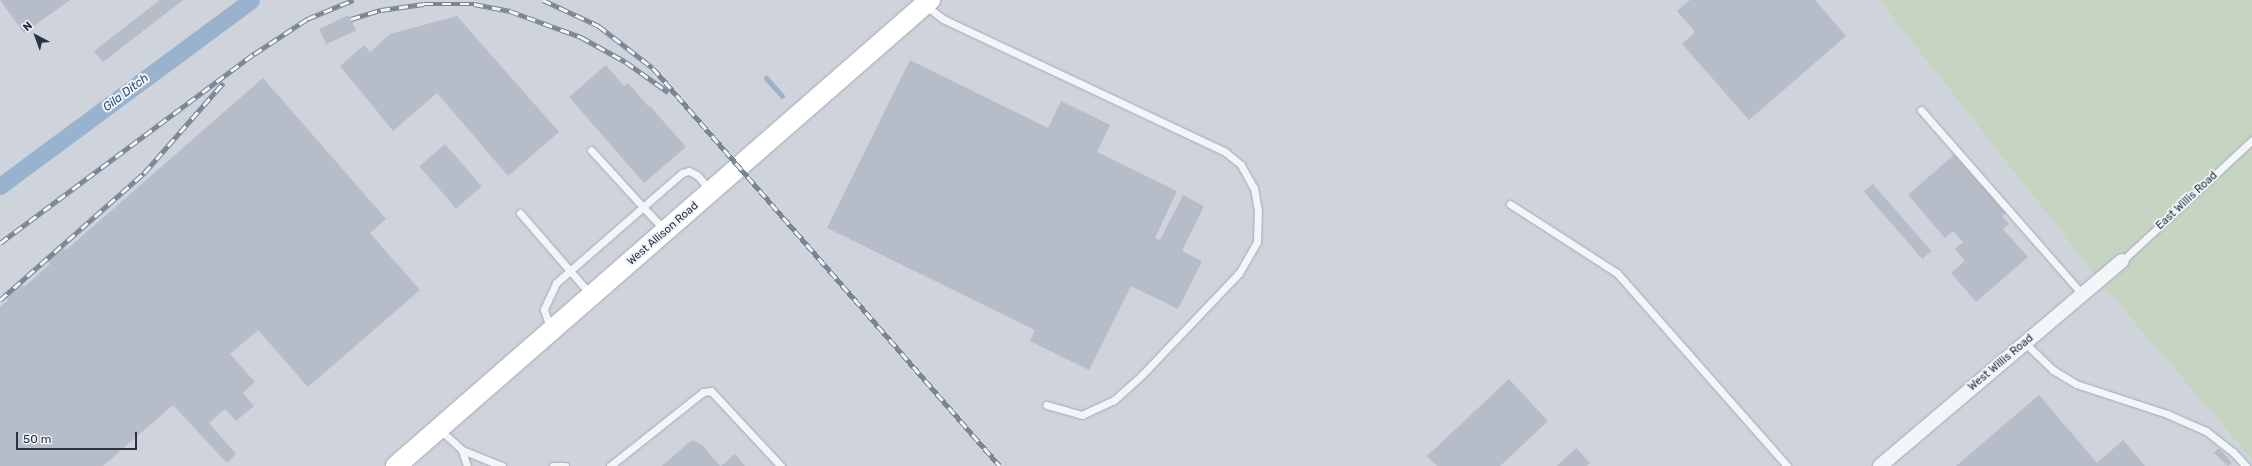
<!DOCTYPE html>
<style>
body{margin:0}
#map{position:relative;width:2252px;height:466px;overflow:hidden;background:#e0e4ea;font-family:Rubik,sans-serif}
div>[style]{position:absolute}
.built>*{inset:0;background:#ced3dc}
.green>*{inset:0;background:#c6d5c1}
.stream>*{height:5px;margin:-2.5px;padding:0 2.5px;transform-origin:2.5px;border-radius:2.5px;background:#99b2cd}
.canal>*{height:17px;margin:-8.5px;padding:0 8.5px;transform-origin:8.5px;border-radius:8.5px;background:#99b2cd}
.building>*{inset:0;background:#b7bdc8;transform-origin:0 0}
.roads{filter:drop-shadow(0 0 1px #a5abb5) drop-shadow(0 0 1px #a5abb5)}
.lane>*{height:7px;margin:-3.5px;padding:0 3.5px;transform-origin:3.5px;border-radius:3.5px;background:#f4f5f8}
.street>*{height:14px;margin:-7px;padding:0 7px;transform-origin:7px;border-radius:7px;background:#f4f5f8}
.secondary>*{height:20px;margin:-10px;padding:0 10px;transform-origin:10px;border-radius:10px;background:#fff}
.rail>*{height:4.5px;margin-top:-2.25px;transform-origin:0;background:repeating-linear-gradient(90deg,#f0f3f8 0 9px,#798495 0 18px);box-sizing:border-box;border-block:1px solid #798495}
span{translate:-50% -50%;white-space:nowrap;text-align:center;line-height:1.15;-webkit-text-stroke:4px #f0f3f8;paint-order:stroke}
.street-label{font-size:11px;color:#283243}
.water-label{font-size:12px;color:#2f517a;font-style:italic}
.north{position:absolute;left:16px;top:16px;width:40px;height:40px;-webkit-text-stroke:3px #f0f3f8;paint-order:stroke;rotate:319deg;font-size:11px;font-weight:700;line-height:16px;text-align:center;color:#283243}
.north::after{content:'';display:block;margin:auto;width:14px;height:18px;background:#283243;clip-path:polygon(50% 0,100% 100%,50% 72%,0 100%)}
.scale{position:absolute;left:16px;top:432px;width:121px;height:18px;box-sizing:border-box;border:2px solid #283243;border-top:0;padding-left:5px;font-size:12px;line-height:14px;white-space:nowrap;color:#283243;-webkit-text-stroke:3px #f0f3f8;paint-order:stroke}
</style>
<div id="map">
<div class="built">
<i style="clip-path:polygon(0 0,1879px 0,2109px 293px,2252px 460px,2252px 466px,0 466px)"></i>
</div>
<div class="green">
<i style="clip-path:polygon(1879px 0,2252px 0,2252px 460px,2109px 293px)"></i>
</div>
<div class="stream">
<i style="left:766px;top:78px;width:24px;rotate:48deg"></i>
</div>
<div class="canal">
<i style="left:0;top:186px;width:312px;rotate:-36.5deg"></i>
</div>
<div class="building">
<i style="clip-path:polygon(0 0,70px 0,24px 33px)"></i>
<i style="clip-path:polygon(160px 0,183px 0,103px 62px,94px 51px)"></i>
<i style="clip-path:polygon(1690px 0,1815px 0,1846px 36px,1749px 120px,1682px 44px,1695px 32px,1677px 11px)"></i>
<i style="left:349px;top:15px;width:17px;height:33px;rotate:65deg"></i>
<i style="clip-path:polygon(457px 16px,559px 132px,508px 176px,437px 93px,393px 131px,340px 66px,364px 45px,370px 52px,390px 34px)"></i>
<i style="clip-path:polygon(910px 60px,1048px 128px,1061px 101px,1110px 125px,1097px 152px,1177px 191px,1155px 238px,1160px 240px,1183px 195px,1204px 206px,1182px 251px,1202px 261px,1178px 309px,1131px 286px,1089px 370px,1030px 341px,1035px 330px,827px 228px)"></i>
<i style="clip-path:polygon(606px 65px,624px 86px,628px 83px,649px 107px,650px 106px,686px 147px,644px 183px,569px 97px)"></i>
<i style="clip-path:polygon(263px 78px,386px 219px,370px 233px,420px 290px,308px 387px,258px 330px,230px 354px,255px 382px,243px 393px,254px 406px,236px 421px,225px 409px,209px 423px,236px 454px,227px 463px,173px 405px,103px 466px,0 466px,0 307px,8px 300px,3px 294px,19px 281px,24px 287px,50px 264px,45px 258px,61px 244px,66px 250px)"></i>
<i style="left:445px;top:144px;width:56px;height:34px;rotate:49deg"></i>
<i style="clip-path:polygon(1956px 153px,2007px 212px,2002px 216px,2009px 224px,2003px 229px,2028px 257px,1976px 302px,1951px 273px,1965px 261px,1955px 249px,1963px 242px,1953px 231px,1945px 238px,1908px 195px)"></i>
<i style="left:1873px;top:184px;width:89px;height:12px;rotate:49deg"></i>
<i style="clip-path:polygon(1509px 379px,1548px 421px,1500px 466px,1437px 466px,1427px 456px)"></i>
<i style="clip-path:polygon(2039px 395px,2097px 463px,2123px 440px,2145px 466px,1956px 466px)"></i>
<i style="clip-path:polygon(692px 440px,702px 445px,720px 466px,662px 466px)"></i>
<i style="clip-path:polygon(1576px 448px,1590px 463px,1587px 466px,1557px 466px)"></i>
<i style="clip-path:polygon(2219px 448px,2232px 463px,2228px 466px,2214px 453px)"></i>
<i style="clip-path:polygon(735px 454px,745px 466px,721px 466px)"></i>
</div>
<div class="roads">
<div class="lane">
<i style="left:926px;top:6px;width:21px;rotate:37deg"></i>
<i style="left:943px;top:19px;width:310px;rotate:25.2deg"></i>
<i style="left:1224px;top:151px;width:22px;rotate:39deg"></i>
<i style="left:1241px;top:165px;width:26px;rotate:61deg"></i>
<i style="left:1254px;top:188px;width:23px;rotate:80deg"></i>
<i style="left:1258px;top:211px;width:31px;rotate:92deg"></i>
<i style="left:1257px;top:242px;width:36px;rotate:120deg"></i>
<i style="left:1239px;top:273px;width:141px;rotate:133.6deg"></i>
<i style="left:1142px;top:375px;width:38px;rotate:138deg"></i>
<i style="left:1114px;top:400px;width:35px;rotate:155deg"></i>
<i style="left:1082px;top:415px;width:37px;rotate:-164deg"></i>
<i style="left:1921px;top:110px;width:244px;rotate:48.8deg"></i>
<i style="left:1510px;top:204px;width:127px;rotate:32.8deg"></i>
<i style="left:1617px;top:273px;width:257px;rotate:48.6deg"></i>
<i style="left:520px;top:213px;width:108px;rotate:49.1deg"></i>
<i style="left:665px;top:230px;width:32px;rotate:-134deg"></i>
<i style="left:643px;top:207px;width:52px;rotate:-41.1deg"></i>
<i style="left:682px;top:173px;width:7px;rotate:-16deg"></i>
<i style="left:689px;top:171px;width:9px;rotate:27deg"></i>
<i style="left:697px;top:175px;width:21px;rotate:49deg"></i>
<i style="left:2122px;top:261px;width:178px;rotate:-42.9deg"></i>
<i style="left:550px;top:328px;width:20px;rotate:-108deg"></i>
<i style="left:544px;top:309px;width:29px;rotate:-65deg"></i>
<i style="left:556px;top:283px;width:116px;rotate:-41.1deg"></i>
<i style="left:643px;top:207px;width:77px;rotate:-132.4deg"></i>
<i style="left:2025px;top:343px;width:39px;rotate:44deg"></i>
<i style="left:2053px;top:370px;width:27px;rotate:31deg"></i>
<i style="left:2076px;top:384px;width:96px;rotate:18.2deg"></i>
<i style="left:2167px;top:414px;width:43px;rotate:23.6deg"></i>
<i style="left:2206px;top:431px;width:34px;rotate:38deg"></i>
<i style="left:2233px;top:452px;width:19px;rotate:47deg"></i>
<i style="left:439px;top:429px;width:31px;rotate:42deg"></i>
<i style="left:462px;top:450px;width:17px;rotate:73deg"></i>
<i style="left:462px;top:450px;width:43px;rotate:21.8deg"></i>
<i style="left:553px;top:466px;width:12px"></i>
<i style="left:610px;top:466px;width:119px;rotate:-38.5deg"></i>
<i style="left:703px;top:392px;width:8px;rotate:-7deg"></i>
<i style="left:711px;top:391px;width:103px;rotate:47deg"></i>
</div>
<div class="street">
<i style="left:1880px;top:466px;width:317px;rotate:-40.3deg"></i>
</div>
<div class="secondary">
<i style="left:396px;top:466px;width:709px;rotate:-41.11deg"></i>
</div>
</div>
<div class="rail">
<i style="left:543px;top:0;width:62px;rotate:24.9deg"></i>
<i style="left:599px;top:26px;width:68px;rotate:37.9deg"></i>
<i style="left:653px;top:68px;width:528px;rotate:48.92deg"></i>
<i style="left:351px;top:19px;width:31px;rotate:-17deg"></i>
<i style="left:381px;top:10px;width:43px;rotate:-7.9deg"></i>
<i style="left:424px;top:4px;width:50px"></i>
<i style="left:474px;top:4px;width:37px;rotate:11deg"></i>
<i style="left:510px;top:11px;width:76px;rotate:20.1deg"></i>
<i style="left:581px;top:37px;width:51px;rotate:29.1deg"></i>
<i style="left:626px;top:62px;width:52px;rotate:35.5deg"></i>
<i style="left:0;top:243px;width:317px;rotate:-36.7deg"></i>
<i style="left:254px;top:54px;width:64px;rotate:-33.4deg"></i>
<i style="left:307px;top:19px;width:50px;rotate:-22.4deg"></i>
<i style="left:0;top:300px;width:192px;rotate:-41.4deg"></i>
<i style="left:144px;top:173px;width:120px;rotate:-48.7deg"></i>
</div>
<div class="street-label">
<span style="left:2187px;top:201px;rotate:-43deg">East Willis Road</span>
<span style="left:663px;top:234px;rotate:-41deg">West Allison Road</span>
<span style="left:2001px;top:363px;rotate:-40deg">West Willis Road</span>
</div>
<div class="water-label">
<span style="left:126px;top:93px;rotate:-37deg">Gila Ditch</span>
</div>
<div class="north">N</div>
<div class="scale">50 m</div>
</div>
